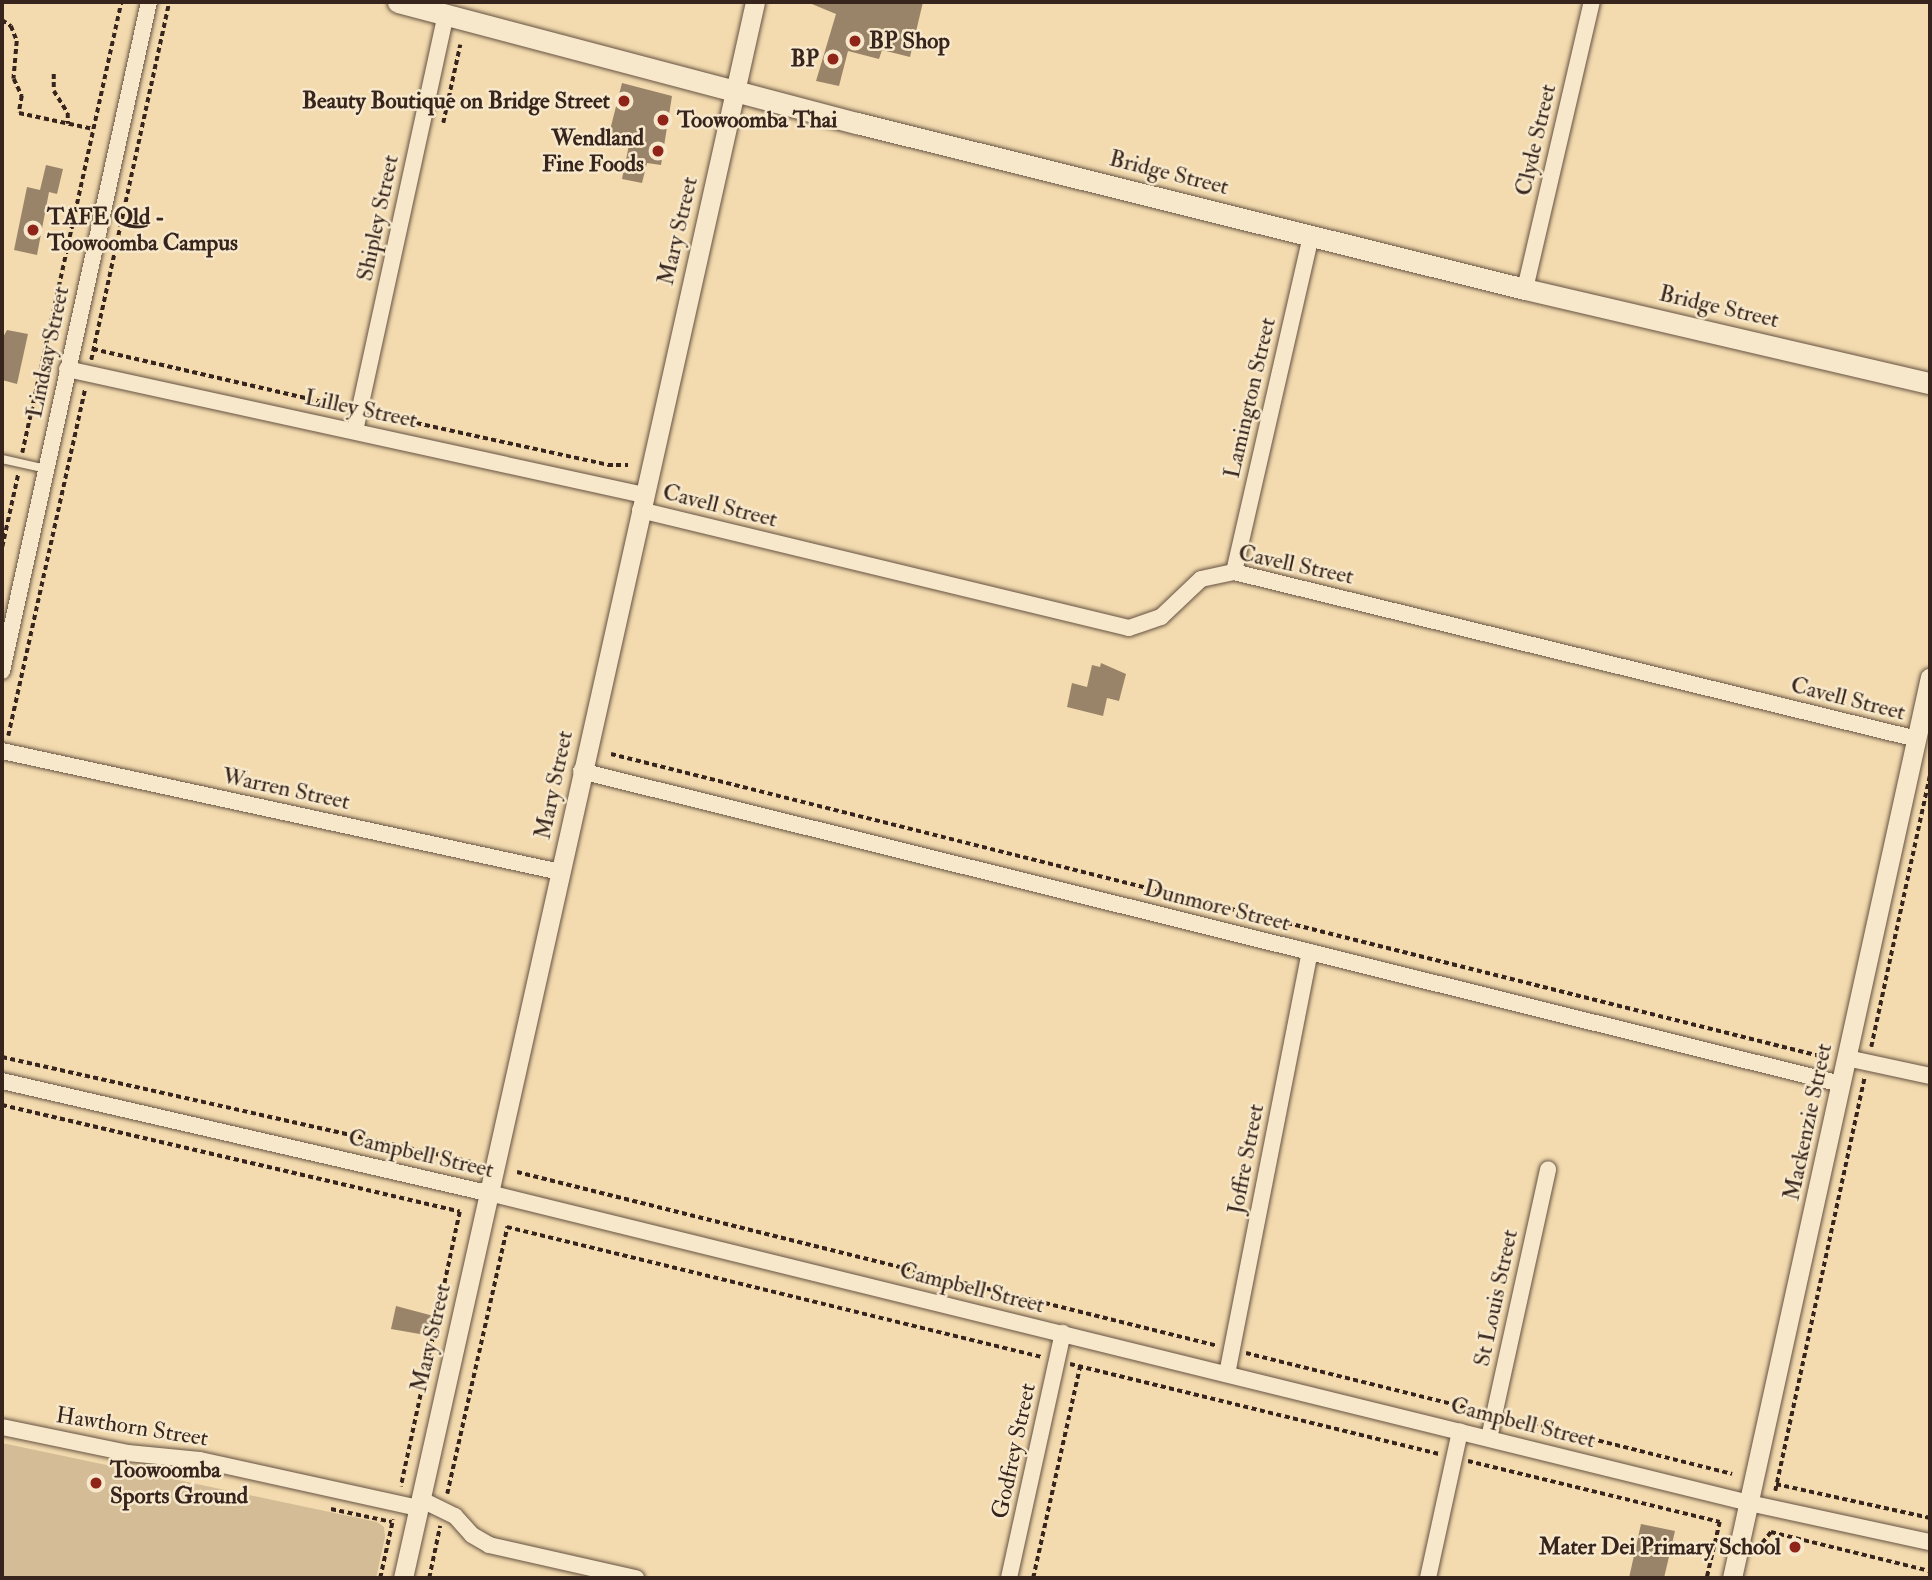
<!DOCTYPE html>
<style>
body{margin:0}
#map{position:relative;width:1932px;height:1580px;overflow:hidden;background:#f3dbaf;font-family:"IM FELL Double Pica",serif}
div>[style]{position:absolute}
.green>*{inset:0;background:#d3bc96}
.building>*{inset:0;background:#998469}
.path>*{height:3.5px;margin-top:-1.75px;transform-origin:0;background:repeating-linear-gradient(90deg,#37251d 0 5px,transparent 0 8.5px)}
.roads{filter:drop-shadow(0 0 2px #665242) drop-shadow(0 0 2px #665242)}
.service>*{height:8px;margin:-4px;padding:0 4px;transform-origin:4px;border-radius:4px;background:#f7e8cb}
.minor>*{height:16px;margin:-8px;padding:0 8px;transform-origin:8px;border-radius:8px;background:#f7e8cb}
.tertiary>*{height:19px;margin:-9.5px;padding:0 9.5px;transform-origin:9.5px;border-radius:9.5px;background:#f7e8cb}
.secondary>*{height:21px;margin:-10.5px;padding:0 10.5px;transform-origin:10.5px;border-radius:10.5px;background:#f7e8cb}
.dots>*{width:19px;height:19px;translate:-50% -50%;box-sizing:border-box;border:4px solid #f7e8cb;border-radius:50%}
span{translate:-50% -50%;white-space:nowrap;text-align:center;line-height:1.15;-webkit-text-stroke:5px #f7e8cb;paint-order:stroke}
.poi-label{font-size:23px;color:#37251d;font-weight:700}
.left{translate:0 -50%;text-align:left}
.right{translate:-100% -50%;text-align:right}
.street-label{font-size:23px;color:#37251d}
.frame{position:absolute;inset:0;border:4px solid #37251d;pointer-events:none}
</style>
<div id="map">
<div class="green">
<i style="clip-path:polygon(2px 1443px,377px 1522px,384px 1527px,385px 1537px,376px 1578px,2px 1578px)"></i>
</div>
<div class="building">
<i style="clip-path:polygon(807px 2px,923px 2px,910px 57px,882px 50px,879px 59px,848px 51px,839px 86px,816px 81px,836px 14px)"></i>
<i style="clip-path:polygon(622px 83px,672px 96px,661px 165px,647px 163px,642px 183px,622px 179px,630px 140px,609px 134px)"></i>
<i style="clip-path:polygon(46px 165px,63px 169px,57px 194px,49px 192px,37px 255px,14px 250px,27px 187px,40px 190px)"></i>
<i style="clip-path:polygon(7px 330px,28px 334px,17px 384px,2px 380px,2px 339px)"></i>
<i style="clip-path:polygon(1101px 663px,1126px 674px,1119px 701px,1107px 698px,1103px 716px,1067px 707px,1072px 683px,1087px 687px,1092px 665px,1100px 667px)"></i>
<i style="clip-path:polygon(396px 1306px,441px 1318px,437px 1337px,391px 1329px)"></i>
<i style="clip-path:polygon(1641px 1524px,1675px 1531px,1664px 1578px,1629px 1578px)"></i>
</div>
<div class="path">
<i style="left:2px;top:20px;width:11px;rotate:34deg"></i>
<i style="left:11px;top:26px;width:16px;rotate:68deg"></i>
<i style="left:17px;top:41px;width:38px;rotate:95deg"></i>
<i style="left:14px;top:79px;width:19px;rotate:65deg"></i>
<i style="left:22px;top:96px;width:17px;rotate:100deg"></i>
<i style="left:19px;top:113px;width:76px;rotate:12.2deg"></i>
<i style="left:54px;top:74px;width:17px;rotate:90deg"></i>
<i style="left:54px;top:91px;width:26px;rotate:58deg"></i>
<i style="left:68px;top:113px;width:11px;rotate:90deg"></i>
<i style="left:443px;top:123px;width:80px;rotate:-77.7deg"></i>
<i style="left:93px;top:349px;width:258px;rotate:13deg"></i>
<i style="left:91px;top:360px;width:366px;rotate:-77.7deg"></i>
<i style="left:375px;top:414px;width:239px;rotate:12.3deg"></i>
<i style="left:608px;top:465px;width:20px"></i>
<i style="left:22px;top:453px;width:462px;rotate:-77.6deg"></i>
<i style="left:2px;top:547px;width:75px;rotate:-77.6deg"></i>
<i style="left:8px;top:736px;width:356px;rotate:-77.5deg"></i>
<i style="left:611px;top:754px;width:1246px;rotate:14.03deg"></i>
<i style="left:1871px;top:1047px;width:279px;rotate:-77.8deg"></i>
<i style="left:2px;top:1057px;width:480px;rotate:12.6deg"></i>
<i style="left:2px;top:1105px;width:470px;rotate:13.1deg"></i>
<i style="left:460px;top:1212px;width:281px;rotate:102.1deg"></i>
<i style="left:517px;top:1172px;width:722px;rotate:13.94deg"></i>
<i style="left:1246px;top:1353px;width:241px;rotate:13.9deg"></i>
<i style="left:1070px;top:1364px;width:381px;rotate:13.7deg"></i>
<i style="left:1508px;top:1418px;width:231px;rotate:14deg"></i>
<i style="left:1468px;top:1461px;width:259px;rotate:13.6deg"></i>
<i style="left:1720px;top:1522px;width:57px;rotate:103.1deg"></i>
<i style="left:1776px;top:1484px;width:158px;rotate:12.4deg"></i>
<i style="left:1775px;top:1491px;width:422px;rotate:-77.8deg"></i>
<i style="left:447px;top:1494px;width:274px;rotate:-77.3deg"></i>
<i style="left:507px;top:1227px;width:551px;rotate:13.66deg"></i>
<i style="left:331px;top:1509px;width:62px;rotate:12deg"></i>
<i style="left:1762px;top:1543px;width:14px;rotate:-51deg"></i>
<i style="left:1771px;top:1532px;width:164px;rotate:13.8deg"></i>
<i style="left:380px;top:1578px;width:60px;rotate:-77.6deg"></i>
<i style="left:429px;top:1578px;width:53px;rotate:-78.1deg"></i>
<i style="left:1033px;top:1578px;width:217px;rotate:-77.5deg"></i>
</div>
<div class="roads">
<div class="service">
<i style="left:2px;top:459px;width:45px;rotate:12.8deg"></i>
</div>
<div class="minor">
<i style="left:1525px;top:289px;width:295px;rotate:-76.9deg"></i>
<i style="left:67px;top:369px;width:591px;rotate:12.32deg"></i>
<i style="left:355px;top:431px;width:426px;rotate:-77.7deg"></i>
<i style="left:640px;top:510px;width:503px;rotate:13.57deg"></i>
<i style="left:1129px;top:628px;width:34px;rotate:-19deg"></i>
<i style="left:1161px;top:617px;width:55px;rotate:-43.5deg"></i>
<i style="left:1201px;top:579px;width:34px;rotate:-12deg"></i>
<i style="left:1234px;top:572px;width:703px;rotate:13.74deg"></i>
<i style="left:1234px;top:572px;width:346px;rotate:-77.1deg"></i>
<i style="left:2px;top:671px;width:685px;rotate:-77.61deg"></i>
<i style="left:2px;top:751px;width:571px;rotate:12.23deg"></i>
<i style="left:581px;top:771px;width:1298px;rotate:13.95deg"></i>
<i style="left:1847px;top:1058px;width:85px;rotate:12.2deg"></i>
<i style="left:2px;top:1081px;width:500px;rotate:13deg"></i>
<i style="left:489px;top:1193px;width:1298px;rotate:13.82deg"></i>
<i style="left:1749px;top:1503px;width:185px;rotate:12.2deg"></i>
<i style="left:1227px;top:1374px;width:430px;rotate:-78.9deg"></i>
<i style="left:2px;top:1427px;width:129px;rotate:11.7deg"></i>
<i style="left:128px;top:1453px;width:72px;rotate:5.6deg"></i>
<i style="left:200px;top:1460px;width:224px;rotate:12.4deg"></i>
<i style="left:1489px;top:1438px;width:275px;rotate:-77.6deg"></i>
<i style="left:420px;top:1499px;width:39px;rotate:26deg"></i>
<i style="left:455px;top:1516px;width:25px;rotate:48deg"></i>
<i style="left:472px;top:1535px;width:20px;rotate:30deg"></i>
<i style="left:489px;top:1545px;width:151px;rotate:12.7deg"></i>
<i style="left:1009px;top:1578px;width:251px;rotate:-77.6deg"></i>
<i style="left:1428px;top:1578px;width:150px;rotate:-77.7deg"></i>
</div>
<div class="tertiary">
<i style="left:403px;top:1578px;width:1615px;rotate:-77.41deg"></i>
<i style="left:1732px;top:1578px;width:922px;rotate:-77.61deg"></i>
</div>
<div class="secondary">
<i style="left:398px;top:2px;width:475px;rotate:14.8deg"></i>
<i style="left:857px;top:123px;width:688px;rotate:13.96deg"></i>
<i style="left:1525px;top:289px;width:416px;rotate:13.1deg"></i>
</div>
</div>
<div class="dots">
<i style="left:855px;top:41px;background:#8f2418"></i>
<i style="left:833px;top:59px;background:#8f2418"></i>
<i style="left:624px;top:101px;background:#8f2418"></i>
<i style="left:663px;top:120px;background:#8f2418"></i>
<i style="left:658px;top:151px;background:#8f2418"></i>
<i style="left:33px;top:230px;background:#8f2418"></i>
<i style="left:96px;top:1483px;background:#8f2418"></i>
<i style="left:1795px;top:1547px;background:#8f2418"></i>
</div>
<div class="poi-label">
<span class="left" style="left:869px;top:41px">BP Shop</span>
<span class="right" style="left:819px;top:59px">BP</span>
<span class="right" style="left:610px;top:101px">Beauty Boutique on Bridge Street</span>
<span class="left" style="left:677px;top:120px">Toowoomba Thai</span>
<span class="right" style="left:644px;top:151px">Wendland<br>Fine Foods</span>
<span class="left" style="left:47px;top:230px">TAFE Qld -<br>Toowoomba Campus</span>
<span class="left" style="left:110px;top:1483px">Toowoomba<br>Sports Ground</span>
<span class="right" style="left:1781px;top:1547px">Mater Dei Primary School</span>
</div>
<div class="street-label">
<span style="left:1536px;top:140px;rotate:-77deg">Clyde Street</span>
<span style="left:1169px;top:173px;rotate:14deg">Bridge Street</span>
<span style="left:378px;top:218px;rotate:-78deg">Shipley Street</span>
<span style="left:678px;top:231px;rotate:-77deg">Mary Street</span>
<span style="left:1719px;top:307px;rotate:13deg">Bridge Street</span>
<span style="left:48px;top:352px;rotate:-78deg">Lindsay Street</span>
<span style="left:1250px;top:398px;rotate:-77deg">Lamington Street</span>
<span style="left:361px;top:409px;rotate:12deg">Lilley Street</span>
<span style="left:720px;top:506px;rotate:14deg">Cavell Street</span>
<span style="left:1296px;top:565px;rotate:12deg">Cavell Street</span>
<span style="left:1848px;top:699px;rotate:14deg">Cavell Street</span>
<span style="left:554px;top:785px;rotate:-78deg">Mary Street</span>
<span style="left:286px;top:789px;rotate:12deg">Warren Street</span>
<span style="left:1217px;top:906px;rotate:14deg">Dunmore Street</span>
<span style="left:1808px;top:1122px;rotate:-78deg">Mackenzie Street</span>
<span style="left:421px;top:1154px;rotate:13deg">Campbell Street</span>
<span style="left:1246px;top:1159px;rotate:-79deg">Joffre Street</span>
<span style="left:972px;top:1288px;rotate:14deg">Campbell Street</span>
<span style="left:1496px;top:1298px;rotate:-78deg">St Louis Street</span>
<span style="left:431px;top:1338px;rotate:-77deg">Mary Street</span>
<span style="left:1523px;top:1423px;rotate:14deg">Campbell Street</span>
<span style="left:132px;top:1427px;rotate:9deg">Hawthorn Street</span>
<span style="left:1014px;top:1451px;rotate:-78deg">Godfrey Street</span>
</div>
<div class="frame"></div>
</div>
